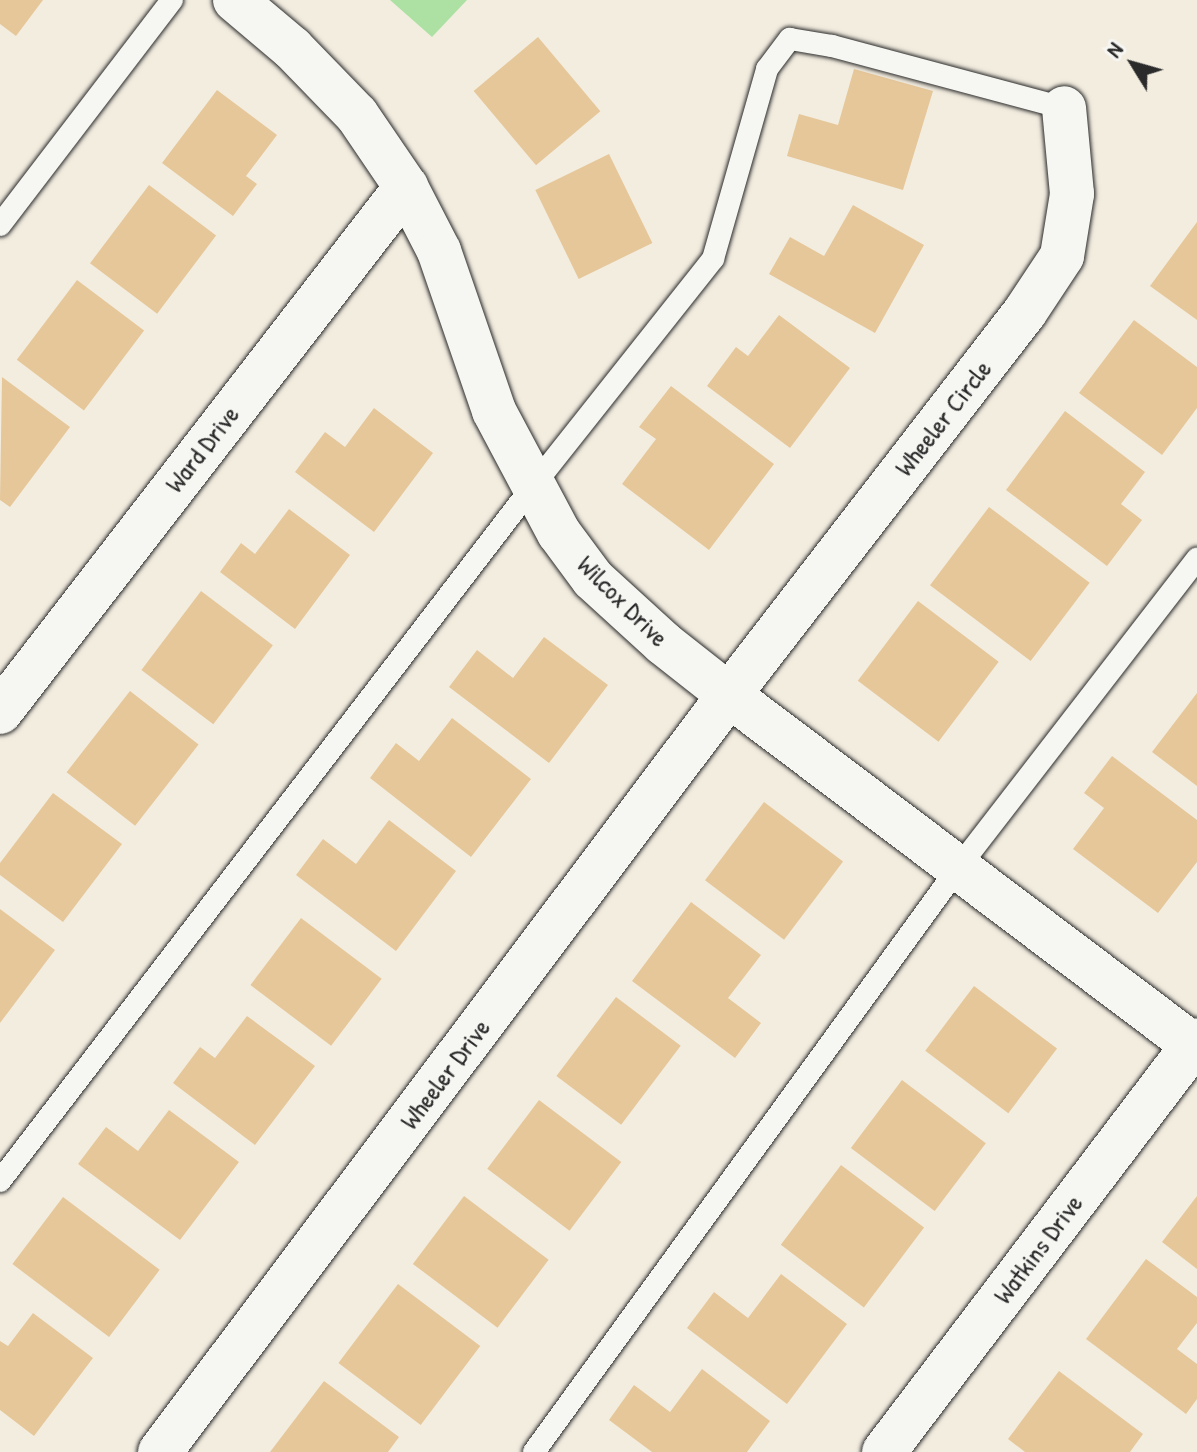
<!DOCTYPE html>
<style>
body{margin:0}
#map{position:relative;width:1197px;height:1452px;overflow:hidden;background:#f3ede0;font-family:"Patrick Hand",sans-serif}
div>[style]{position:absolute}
.green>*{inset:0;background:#ade1a3}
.building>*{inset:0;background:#e6c799;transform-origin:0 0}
.roads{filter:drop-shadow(0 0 2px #2b2b2b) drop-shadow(0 0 2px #2b2b2b)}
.lane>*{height:22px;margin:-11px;padding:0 11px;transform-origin:11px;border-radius:11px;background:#f6f6f2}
.street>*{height:44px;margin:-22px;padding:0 22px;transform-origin:22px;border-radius:22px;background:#f6f6f2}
span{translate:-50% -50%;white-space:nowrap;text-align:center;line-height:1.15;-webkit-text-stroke:6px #f6f6f2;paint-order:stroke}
.street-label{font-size:26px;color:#2b2b2b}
.north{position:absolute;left:1093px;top:24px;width:80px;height:80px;-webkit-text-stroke:6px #f6f6f2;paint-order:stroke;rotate:307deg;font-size:22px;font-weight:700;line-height:32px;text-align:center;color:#2b2b2b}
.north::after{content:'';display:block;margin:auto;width:28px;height:36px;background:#2b2b2b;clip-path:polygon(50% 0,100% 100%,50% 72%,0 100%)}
</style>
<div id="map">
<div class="green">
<i style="clip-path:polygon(390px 0,467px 0,432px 37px)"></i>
</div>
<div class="building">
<i style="clip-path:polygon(0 0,43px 0,16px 36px,0 24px)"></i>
<i style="left:538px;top:37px;width:97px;height:84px;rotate:50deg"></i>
<i style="clip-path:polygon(854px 69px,933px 91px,903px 190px,787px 156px,799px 114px,838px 125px)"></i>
<i style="clip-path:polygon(217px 90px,277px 135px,246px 176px,257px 184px,233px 216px,162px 163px)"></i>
<i style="left:609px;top:154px;width:99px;height:82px;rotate:64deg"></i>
<i style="left:149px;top:185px;width:84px;height:98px;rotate:37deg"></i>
<i style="clip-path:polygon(853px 205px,924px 245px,875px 333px,769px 274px,790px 237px,824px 256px)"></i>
<i style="clip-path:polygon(1197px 222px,1197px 320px,1150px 286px)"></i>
<i style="left:77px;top:280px;width:84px;height:100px;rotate:37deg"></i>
<i style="clip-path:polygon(779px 315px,850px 368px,790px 448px,707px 386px,736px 347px,748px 356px)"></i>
<i style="clip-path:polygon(1134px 320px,1197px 367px,1197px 408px,1162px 455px,1079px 393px)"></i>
<i style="clip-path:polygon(2px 377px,70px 427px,10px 507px,0 500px)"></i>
<i style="clip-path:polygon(671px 386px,774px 464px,709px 550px,622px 484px,656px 439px,639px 427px)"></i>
<i style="clip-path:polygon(374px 408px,433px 453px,374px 532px,295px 472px,325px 432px,345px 447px)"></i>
<i style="clip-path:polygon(1065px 411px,1145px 472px,1121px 504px,1142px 520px,1107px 566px,1006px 490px)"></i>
<i style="left:989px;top:507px;width:126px;height:98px;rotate:37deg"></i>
<i style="clip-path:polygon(289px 509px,350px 555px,295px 629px,220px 572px,241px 543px,255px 554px)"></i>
<i style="left:201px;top:591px;width:90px;height:99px;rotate:37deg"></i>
<i style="left:918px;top:601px;width:101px;height:100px;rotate:37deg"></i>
<i style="clip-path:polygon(544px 637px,608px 685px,549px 763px,449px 687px,477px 650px,513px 678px)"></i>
<i style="left:130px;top:691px;width:87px;height:103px;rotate:38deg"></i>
<i style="clip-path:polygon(1197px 693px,1197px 786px,1152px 752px)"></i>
<i style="clip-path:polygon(452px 718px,531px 779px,471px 857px,370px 778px,396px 743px,419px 761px)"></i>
<i style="clip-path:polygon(1112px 756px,1197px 820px,1197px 862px,1158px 913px,1073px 849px,1104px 808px,1084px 793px)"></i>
<i style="clip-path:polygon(53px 793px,122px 844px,63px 922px,0 875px,0 863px)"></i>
<i style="left:764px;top:802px;width:99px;height:98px;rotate:37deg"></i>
<i style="clip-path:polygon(389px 820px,456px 871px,396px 951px,296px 875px,323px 839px,356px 864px)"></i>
<i style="clip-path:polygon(691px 902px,761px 955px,728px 998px,761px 1023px,735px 1058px,632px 981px)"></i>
<i style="clip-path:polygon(0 909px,55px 950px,0 1023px)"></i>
<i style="left:301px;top:918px;width:101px;height:84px;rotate:37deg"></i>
<i style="left:974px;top:986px;width:104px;height:81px;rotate:37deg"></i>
<i style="left:616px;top:997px;width:81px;height:99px;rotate:37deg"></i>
<i style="clip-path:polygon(247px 1016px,315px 1066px,255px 1145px,173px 1083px,200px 1047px,215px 1058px)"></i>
<i style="left:902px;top:1080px;width:105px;height:85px;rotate:37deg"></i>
<i style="left:539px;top:1100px;width:103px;height:86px;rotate:37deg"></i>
<i style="clip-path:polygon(169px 1110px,239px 1162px,180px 1240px,78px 1164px,106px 1127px,138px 1151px)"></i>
<i style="left:841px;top:1165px;width:104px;height:100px;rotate:37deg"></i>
<i style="left:464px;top:1196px;width:106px;height:85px;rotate:37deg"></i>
<i style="clip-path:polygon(1197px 1196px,1197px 1269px,1162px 1242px)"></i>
<i style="left:63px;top:1197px;width:121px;height:84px;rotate:37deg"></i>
<i style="clip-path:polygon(1146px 1259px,1197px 1297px,1197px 1323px,1177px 1349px,1197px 1364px,1197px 1399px,1186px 1414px,1086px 1339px)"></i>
<i style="clip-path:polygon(781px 1274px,847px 1324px,787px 1404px,687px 1328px,714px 1292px,748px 1318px)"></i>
<i style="left:398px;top:1284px;width:103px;height:99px;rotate:37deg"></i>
<i style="clip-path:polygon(33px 1313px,93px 1358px,34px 1436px,0 1410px,0 1341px,8px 1346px)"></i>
<i style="clip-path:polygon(702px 1369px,770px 1421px,747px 1452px,652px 1452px,609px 1420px,634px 1385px,670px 1412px)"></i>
<i style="clip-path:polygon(1059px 1371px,1143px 1434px,1130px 1452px,1025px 1452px,1008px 1439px)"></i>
<i style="clip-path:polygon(324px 1381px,399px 1437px,388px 1452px,270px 1452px)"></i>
</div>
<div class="roads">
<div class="lane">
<i style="left:0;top:225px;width:283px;rotate:-52.6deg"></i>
<i style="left:0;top:1181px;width:876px;rotate:-52.52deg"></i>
<i style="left:533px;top:486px;width:290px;rotate:-51.6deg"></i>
<i style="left:713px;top:259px;width:198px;rotate:-74.1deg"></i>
<i style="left:767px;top:69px;width:38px;rotate:-53deg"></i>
<i style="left:790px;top:39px;width:43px;rotate:9.5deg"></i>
<i style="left:832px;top:46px;width:240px;rotate:15deg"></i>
<i style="left:534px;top:1452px;width:722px;rotate:-54.02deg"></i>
<i style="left:958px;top:868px;width:391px;rotate:-52.3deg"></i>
</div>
<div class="street">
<i style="left:235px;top:0;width:75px;rotate:40.1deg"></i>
<i style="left:292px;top:48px;width:93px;rotate:45.9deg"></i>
<i style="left:357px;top:115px;width:87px;rotate:55.8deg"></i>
<i style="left:406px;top:187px;width:72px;rotate:62.7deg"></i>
<i style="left:439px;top:251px;width:169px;rotate:71deg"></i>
<i style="left:494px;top:411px;width:138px;rotate:62deg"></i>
<i style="left:559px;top:533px;width:57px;rotate:53.5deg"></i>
<i style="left:593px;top:579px;width:95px;rotate:42.4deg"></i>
<i style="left:663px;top:643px;width:84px;rotate:38.2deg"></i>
<i style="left:729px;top:695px;width:586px;rotate:37.03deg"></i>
<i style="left:0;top:712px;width:664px;rotate:-52.28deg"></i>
<i style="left:160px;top:1452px;width:947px;rotate:-53.07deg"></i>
<i style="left:729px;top:695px;width:484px;rotate:-52.3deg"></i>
<i style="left:1025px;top:312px;width:67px;rotate:-56.5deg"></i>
<i style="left:1062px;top:256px;width:63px;rotate:-80.8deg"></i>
<i style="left:1072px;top:194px;width:86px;rotate:-95.3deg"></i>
<i style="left:884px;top:1452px;width:517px;rotate:-52.78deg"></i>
</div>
</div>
<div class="street-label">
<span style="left:943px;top:418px;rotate:-52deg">Wheeler Circle</span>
<span style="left:202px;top:449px;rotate:-52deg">Ward Drive</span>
<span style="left:623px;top:601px;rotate:45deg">Wilcox Drive</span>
<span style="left:445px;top:1074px;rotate:-53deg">Wheeler Drive</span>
<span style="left:1038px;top:1249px;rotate:-53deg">Watkins Drive</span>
</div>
<div class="north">N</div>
</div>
